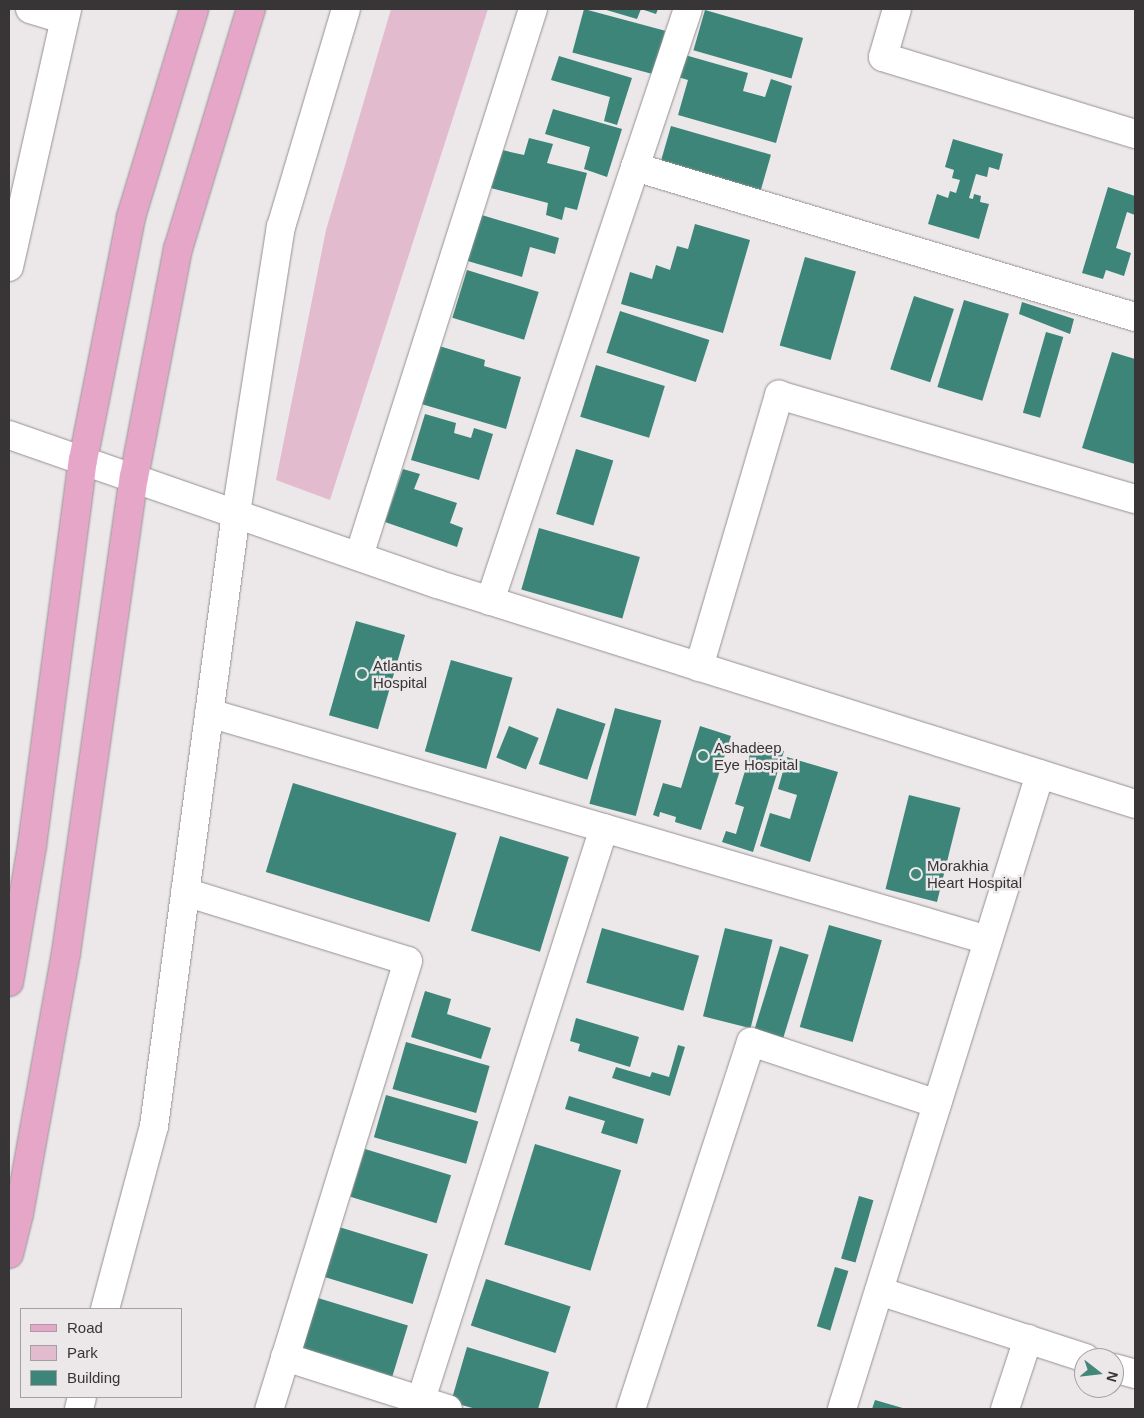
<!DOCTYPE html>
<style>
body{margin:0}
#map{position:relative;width:1144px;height:1418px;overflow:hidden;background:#ece7e9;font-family:Helvetica,sans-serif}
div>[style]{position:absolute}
.green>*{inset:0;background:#e2bcce}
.building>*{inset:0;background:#3c8578;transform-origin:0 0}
.roads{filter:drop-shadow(0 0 1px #959193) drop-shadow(0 0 1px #959193)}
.minor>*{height:28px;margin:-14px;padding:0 14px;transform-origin:14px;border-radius:14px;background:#fff}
.major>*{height:28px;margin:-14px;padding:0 14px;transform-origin:14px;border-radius:14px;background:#e6a6c8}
.dots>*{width:14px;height:14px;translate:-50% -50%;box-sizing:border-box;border:2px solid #ece7e9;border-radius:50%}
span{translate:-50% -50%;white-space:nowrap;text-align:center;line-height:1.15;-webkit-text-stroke:5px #ece7e9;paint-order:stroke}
.poi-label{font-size:15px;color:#373536}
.left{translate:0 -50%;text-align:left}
.frame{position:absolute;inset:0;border:10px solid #373536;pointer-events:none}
.legend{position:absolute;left:20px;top:1308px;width:162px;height:90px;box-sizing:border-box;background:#ece7e9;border:1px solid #a4a0a1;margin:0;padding:6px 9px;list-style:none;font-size:15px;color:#373536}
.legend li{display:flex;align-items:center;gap:10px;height:25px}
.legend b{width:25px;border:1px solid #a4a0a1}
.north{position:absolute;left:1074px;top:1348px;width:50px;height:50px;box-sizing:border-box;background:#ece7e9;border:1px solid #a4a0a1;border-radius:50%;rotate:106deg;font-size:14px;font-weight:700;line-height:20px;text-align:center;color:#373536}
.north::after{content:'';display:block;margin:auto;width:18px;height:22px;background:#43877a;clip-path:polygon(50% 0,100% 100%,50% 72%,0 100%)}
</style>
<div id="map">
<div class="green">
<i style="clip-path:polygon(391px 9px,488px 9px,330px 500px,276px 480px,326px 230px)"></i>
</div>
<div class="building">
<i style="left:584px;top:9px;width:84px;height:45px;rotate:15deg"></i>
<i style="clip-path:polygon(603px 9px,641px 9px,637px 19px)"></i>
<i style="clip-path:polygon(641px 9px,658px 9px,656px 14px)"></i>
<i style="left:705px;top:10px;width:102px;height:42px;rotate:16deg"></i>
<i style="clip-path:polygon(685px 55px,748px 73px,743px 91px,765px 97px,771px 79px,792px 86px,776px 143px,678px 115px,688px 80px,678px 77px)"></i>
<i style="clip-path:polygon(559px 56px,632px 78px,617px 125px,604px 121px,610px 97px,551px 80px)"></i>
<i style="clip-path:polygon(553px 109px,622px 129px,607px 177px,584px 169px,590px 147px,545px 134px)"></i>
<i style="left:671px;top:126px;width:104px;height:37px;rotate:16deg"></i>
<i style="clip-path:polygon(529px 138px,553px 144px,547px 163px,587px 173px,577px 210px,565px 207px,562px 220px,546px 215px,548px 203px,483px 186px,493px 148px,524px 155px)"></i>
<i style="clip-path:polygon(953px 139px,1003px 154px,999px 170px,989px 167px,987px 177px,976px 174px,969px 198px,973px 199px,974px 194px,981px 196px,980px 202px,989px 204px,979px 239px,928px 224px,937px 194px,948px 198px,950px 191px,956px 193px,960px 180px,952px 178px,954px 170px,945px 167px)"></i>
<i style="clip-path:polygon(1108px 187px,1135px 196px,1135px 215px,1127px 212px,1116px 248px,1131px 253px,1124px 276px,1106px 270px,1103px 279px,1082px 273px)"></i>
<i style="clip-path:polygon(475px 213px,559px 238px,555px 254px,530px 247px,522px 277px,461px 259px)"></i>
<i style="clip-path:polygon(695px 224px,750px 240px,723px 333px,621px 304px,630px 272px,652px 279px,656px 265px,670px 270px,677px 246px,688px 249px)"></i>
<i style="left:805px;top:257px;width:53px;height:92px;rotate:16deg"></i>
<i style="left:467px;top:270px;width:75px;height:50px;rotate:17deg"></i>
<i style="left:914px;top:296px;width:42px;height:77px;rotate:18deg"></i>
<i style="left:964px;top:300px;width:47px;height:91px;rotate:17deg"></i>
<i style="clip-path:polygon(1022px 302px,1074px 319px,1070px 334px,1019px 314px)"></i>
<i style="left:620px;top:311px;width:94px;height:44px;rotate:18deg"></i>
<i style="left:1046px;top:332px;width:18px;height:84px;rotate:16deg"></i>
<i style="clip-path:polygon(436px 345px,485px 360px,484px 366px,521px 377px,506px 429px,418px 403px)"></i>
<i style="clip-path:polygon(1112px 352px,1135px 359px,1135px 464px,1082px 448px)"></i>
<i style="left:596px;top:365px;width:72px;height:54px;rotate:17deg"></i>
<i style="clip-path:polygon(425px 414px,456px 423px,454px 433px,471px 438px,474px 428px,493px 434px,479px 480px,411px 460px)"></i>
<i style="left:576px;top:449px;width:39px;height:68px;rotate:17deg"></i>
<i style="clip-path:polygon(403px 469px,420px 474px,414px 489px,457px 503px,450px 523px,463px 528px,457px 547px,385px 522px)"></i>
<i style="left:539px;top:528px;width:105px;height:64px;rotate:16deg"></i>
<i style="left:356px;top:621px;width:51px;height:98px;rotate:16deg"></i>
<i style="left:451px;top:660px;width:64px;height:95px;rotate:16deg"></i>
<i style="left:557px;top:708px;width:51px;height:59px;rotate:18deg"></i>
<i style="left:615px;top:708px;width:48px;height:99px;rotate:15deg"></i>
<i style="left:509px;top:726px;width:32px;height:34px;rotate:22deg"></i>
<i style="clip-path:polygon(700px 726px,731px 736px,701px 830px,675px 822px,676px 817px,660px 812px,659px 817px,653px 815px,663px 783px,681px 788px)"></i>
<i style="clip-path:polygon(754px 741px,784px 751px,753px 852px,722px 842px,726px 831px,736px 834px,744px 807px,735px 804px)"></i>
<i style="clip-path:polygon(787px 757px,838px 772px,810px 862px,760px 846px,770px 813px,790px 819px,797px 795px,778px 789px)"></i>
<i style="left:293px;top:783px;width:171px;height:93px;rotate:17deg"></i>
<i style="left:909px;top:795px;width:53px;height:97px;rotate:14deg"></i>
<i style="left:500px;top:836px;width:72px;height:99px;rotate:17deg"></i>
<i style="left:829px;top:925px;width:55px;height:106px;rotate:16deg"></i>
<i style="left:602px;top:928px;width:101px;height:57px;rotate:16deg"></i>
<i style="left:725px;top:928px;width:49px;height:91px;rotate:14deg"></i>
<i style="left:780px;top:946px;width:30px;height:92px;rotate:17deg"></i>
<i style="clip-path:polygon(425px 991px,451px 999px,447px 1014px,491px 1028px,481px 1059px,411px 1037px)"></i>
<i style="clip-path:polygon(576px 1018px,639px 1037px,630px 1067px,578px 1051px,580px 1044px,570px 1041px)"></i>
<i style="left:406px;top:1042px;width:87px;height:49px;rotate:16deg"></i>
<i style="clip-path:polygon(678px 1045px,685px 1047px,670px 1096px,612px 1078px,616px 1067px,650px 1077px,652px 1072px,669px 1077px)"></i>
<i style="left:386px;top:1095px;width:96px;height:44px;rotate:16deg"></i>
<i style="clip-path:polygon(569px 1096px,644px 1119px,637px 1144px,601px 1133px,605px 1121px,565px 1109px)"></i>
<i style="left:535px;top:1144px;width:90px;height:105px;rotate:17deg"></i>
<i style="left:365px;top:1149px;width:90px;height:50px;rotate:17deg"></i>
<i style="left:859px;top:1196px;width:15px;height:65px;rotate:16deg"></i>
<i style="left:339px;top:1227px;width:93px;height:52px;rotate:17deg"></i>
<i style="left:835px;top:1267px;width:14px;height:62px;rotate:17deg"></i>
<i style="left:486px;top:1279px;width:89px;height:49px;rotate:18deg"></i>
<i style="left:318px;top:1298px;width:94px;height:57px;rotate:17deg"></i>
<i style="clip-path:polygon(467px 1347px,549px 1372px,538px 1409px,476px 1409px,451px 1402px)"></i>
<i style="clip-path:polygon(875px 1400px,906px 1409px,872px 1409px)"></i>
</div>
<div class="roads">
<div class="minor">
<i style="left:30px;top:9px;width:34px;rotate:17deg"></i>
<i style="left:897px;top:9px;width:50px;rotate:106.3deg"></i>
<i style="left:883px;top:57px;width:264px;rotate:17deg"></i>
<i style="left:635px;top:167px;width:522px;rotate:16.7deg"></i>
<i style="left:9px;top:267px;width:264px;rotate:-77.3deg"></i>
<i style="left:9px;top:435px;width:453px;rotate:19.2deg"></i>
<i style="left:437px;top:584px;width:732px;rotate:17.49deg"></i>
<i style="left:359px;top:556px;width:574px;rotate:-72.35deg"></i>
<i style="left:490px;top:601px;width:624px;rotate:-71.51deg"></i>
<i style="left:699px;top:667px;width:284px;rotate:-73.6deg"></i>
<i style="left:779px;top:395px;width:371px;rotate:16.3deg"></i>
<i style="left:209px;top:713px;width:811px;rotate:16.25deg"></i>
<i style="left:185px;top:892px;width:233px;rotate:17.2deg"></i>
<i style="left:408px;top:961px;width:469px;rotate:107.2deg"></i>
<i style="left:879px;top:1291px;width:217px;rotate:18deg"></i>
<i style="left:105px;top:1309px;width:189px;rotate:-75deg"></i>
<i style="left:154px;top:1126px;width:618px;rotate:-82.38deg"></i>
<i style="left:236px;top:513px;width:290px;rotate:-81.1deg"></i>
<i style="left:281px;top:227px;width:227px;rotate:-73.4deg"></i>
<i style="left:285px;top:1357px;width:171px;rotate:17.7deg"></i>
<i style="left:1114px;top:1368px;width:22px;rotate:16deg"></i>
<i style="left:79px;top:1409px;width:12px;rotate:-76deg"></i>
<i style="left:418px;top:1409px;width:610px;rotate:-72.25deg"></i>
<i style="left:631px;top:1409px;width:386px;rotate:-71.9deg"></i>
<i style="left:751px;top:1042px;width:196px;rotate:18.4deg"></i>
<i style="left:842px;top:1409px;width:665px;rotate:-72.68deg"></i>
<i style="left:1005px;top:1409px;width:74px;rotate:-71.8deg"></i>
</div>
<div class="major">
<i style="left:9px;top:982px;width:138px;rotate:-80.4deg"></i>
<i style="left:32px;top:846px;width:389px;rotate:-82.5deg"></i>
<i style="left:83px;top:460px;width:248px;rotate:-78.8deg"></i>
<i style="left:131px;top:217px;width:217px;rotate:-73.1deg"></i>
<i style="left:9px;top:1254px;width:41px;rotate:-76deg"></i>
<i style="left:19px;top:1214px;width:265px;rotate:-79.8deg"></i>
<i style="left:66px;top:953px;width:481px;rotate:-81.9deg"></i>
<i style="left:134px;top:477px;width:232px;rotate:-79.1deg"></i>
<i style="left:178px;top:249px;width:251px;rotate:-73.1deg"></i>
</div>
</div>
<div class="dots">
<i style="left:362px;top:674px;background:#43877a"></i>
<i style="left:703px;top:756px;background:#43877a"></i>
<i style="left:916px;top:874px;background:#43877a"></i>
</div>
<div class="poi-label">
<span class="left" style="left:373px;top:674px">Atlantis<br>Hospital</span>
<span class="left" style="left:714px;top:756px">Ashadeep<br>Eye Hospital</span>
<span class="left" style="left:927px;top:874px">Morakhia<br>Heart Hospital</span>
</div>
<div class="frame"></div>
<ul class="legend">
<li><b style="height:6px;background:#e6a6c8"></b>Road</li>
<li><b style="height:14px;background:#e2bcce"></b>Park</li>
<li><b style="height:14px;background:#3c8578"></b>Building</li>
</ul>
<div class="north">N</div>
</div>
